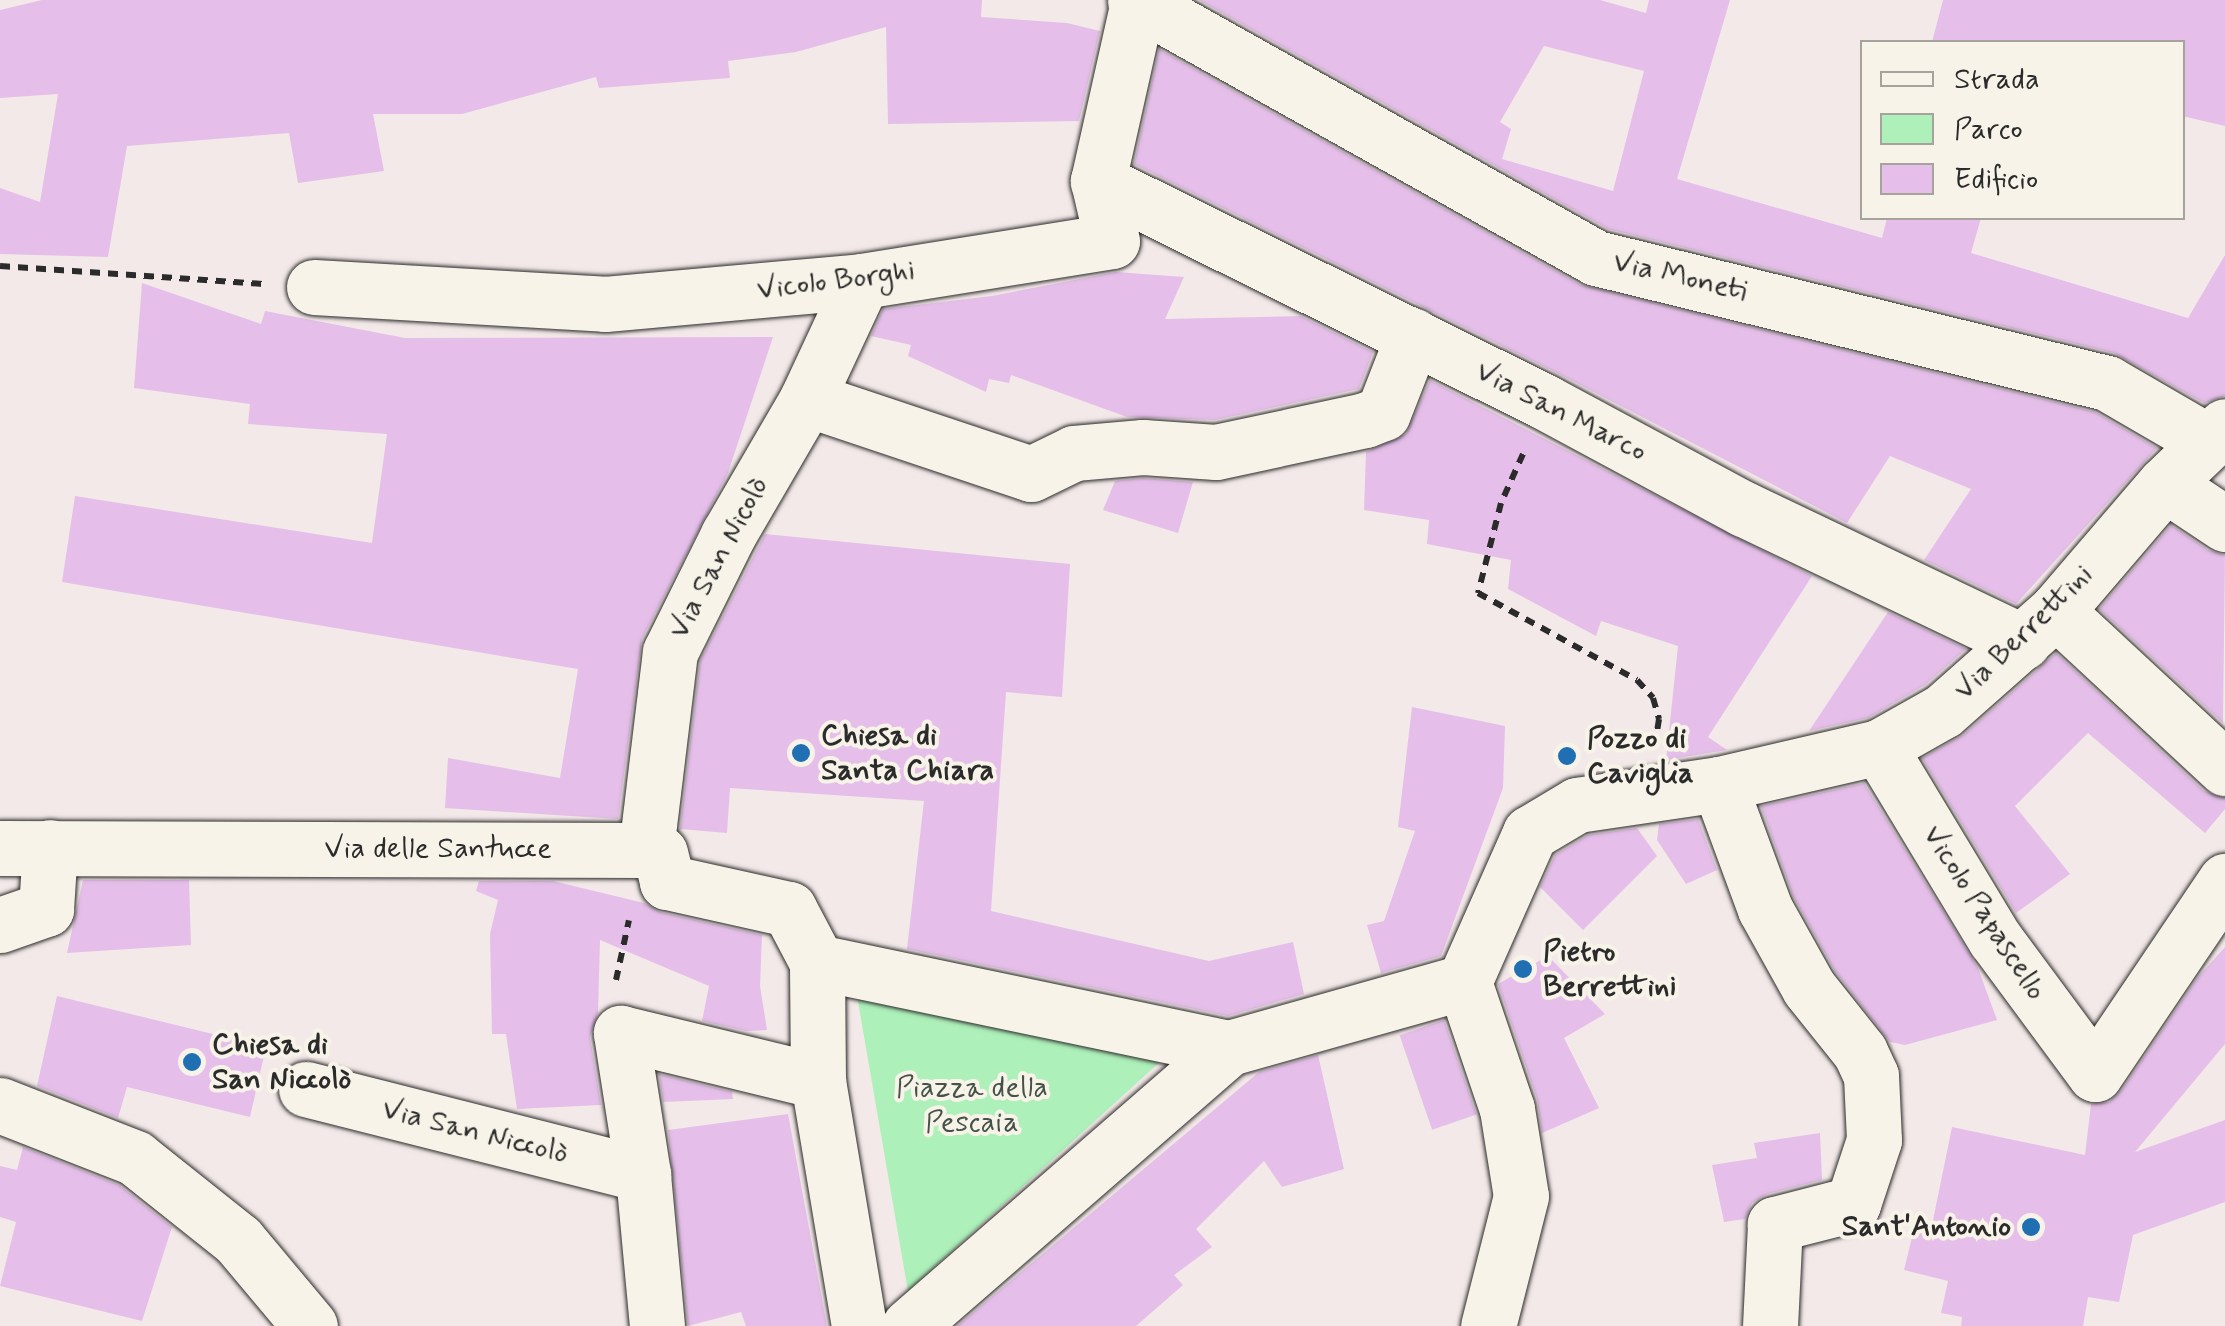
<!DOCTYPE html>
<meta charset="utf-8">
<style>
body{margin:0}
#map{position:relative;width:2225px;height:1326px;overflow:hidden;background:#f3e9e8;font-family:Mynerve,sans-serif}
div>[style]{position:absolute}
.green>*{inset:0;background:#adf0ba}
.building>*{inset:0;background:#e5bfe9;transform-origin:0 0}
.path>*{height:6px;margin-top:-3px;transform-origin:0;background:repeating-linear-gradient(90deg,#2b2b2b 0 10px,transparent 0 18px)}
.roads{filter:drop-shadow(0 0 2px #2b2b2b) drop-shadow(0 0 2px #2b2b2b)}
.street>*{height:55px;margin:-27.5px;padding:0 27.5px;transform-origin:27.5px;border-radius:27.5px;background:#f7f3e8}
.dots>*{width:28px;height:28px;translate:-50% -50%;box-sizing:border-box;border:5px solid #f7f3e8;border-radius:50%}
span{translate:-50% -50%;white-space:nowrap;text-align:center;line-height:1.15;-webkit-text-stroke:8px #f7f3e8;paint-order:stroke}
.street-label{font-size:30px;color:#2b2b2b}
.poi-label{font-size:30px;color:#2b2b2b;font-weight:700}
.left{translate:0 -50%;text-align:left}
.right{translate:-100% -50%;text-align:right}
.park-label{font-size:30px;color:#455248}
.legend{position:absolute;left:1860px;top:40px;width:325px;height:180px;box-sizing:border-box;background:#f7f3e8;border:2px solid #a5a39c;margin:0;padding:12px 18px;list-style:none;font-size:30px;color:#2b2b2b}
.legend li{display:flex;align-items:center;gap:20px;height:50px}
.legend b{width:50px;border:2px solid #a5a39c}
</style>
<div id="map">
<div class="green">
<i style="clip-path:polygon(855px 984px,1173px 1050px,908px 1291px)"></i>
</div>
<div class="building">
<i style="clip-path:polygon(42px 0,982px 0,981px 17px,1067px 23px,1100px 31px,1079px 121px,888px 124px,886px 27px,796px 52px,728px 61px,730px 78px,599px 88px,596px 77px,462px 114px,373px 114px,384px 171px,298px 183px,289px 133px,127px 146px,108px 257px,0 254px,0 188px,40px 202px,58px 94px,0 98px,0 10px)"></i>
<i style="clip-path:polygon(evenodd,1199px 0,1600px 0,1646px 13px,1649px 0,1730px 0,1677px 179px,1882px 238px,1887px 218px,1981px 218px,1971px 253px,2188px 318px,2225px 255px,2225px 396px,2204px 403px,2114px 353px,1608px 229px,1199px 0,1544px 46px,1644px 71px,1613px 191px,1502px 159px,1511px 129px,1500px 122px,1544px 46px)"></i>
<i style="clip-path:polygon(1943px 0,2225px 0,2225px 126px,2182px 116px,2182px 42px,1932px 42px)"></i>
<i style="clip-path:polygon(1159px 49px,1581px 285px,2095px 412px,2157px 448px,2016px 604px,1924px 560px,1971px 489px,1890px 456px,1847px 523px,1559px 374px,1134px 164px)"></i>
<i style="clip-path:polygon(1116px 272px,1184px 277px,1165px 319px,1301px 316px,1373px 352px,1359px 389px,1215px 420px,1127px 417px,1011px 375px,1009px 383px,989px 379px,986px 392px,908px 356px,911px 345px,871px 336px,883px 309px,992px 296px)"></i>
<i style="clip-path:polygon(142px 283px,261px 324px,265px 311px,405px 338px,773px 337px,728px 473px,642px 639px,618px 819px,445px 808px,448px 758px,560px 778px,578px 669px,62px 582px,75px 496px,372px 543px,387px 434px,248px 424px,250px 404px,134px 388px)"></i>
<i style="clip-path:polygon(1430px 380px,1812px 576px,1708px 737px,1727px 750px,1666px 760px,1678px 646px,1601px 621px,1596px 636px,1508px 589px,1511px 560px,1427px 544px,1429px 520px,1364px 510px,1366px 452px,1406px 434px)"></i>
<i style="clip-path:polygon(1143px 478px,1193px 482px,1178px 533px,1103px 510px,1115px 481px)"></i>
<i style="clip-path:polygon(2171px 525px,2208px 550px,2225px 555px,2223px 723px,2099px 609px)"></i>
<i style="clip-path:polygon(765px 534px,1070px 564px,1062px 697px,1006px 692px,991px 911px,1209px 961px,1293px 942px,1304px 994px,1228px 1016px,907px 949px,924px 801px,730px 788px,727px 833px,680px 829px,700px 661px)"></i>
<i style="clip-path:polygon(1888px 612px,1966px 649px,1925px 685px,1868px 718px,1809px 731px)"></i>
<i style="clip-path:polygon(2056px 653px,2204px 791px,2225px 798px,2225px 809px,2205px 833px,2088px 733px,2015px 806px,2070px 874px,2016px 913px,1922px 758px,1963px 735px)"></i>
<i style="clip-path:polygon(1412px 707px,1505px 726px,1503px 788px,1441px 956px,1381px 973px,1367px 925px,1384px 921px,1415px 831px,1398px 827px)"></i>
<i style="clip-path:polygon(1864px 783px,1978px 968px,1997px 1020px,1905px 1045px,1890px 1042px,1835px 971px,1793px 896px,1761px 806px)"></i>
<i style="clip-path:polygon(1698px 819px,1717px 870px,1686px 884px,1657px 840px,1659px 824px)"></i>
<i style="clip-path:polygon(1637px 828px,1657px 856px,1583px 930px,1540px 887px,1555px 855px,1588px 835px)"></i>
<i style="clip-path:polygon(83px 880px,189px 880px,191px 945px,67px 953px)"></i>
<i style="clip-path:polygon(479px 881px,553px 881px,644px 903px,660px 912px,762px 935px,760px 986px,767px 1030px,746px 1031px,702px 1021px,709px 986px,600px 940px,598px 1013px,590px 1037px,601px 1105px,517px 1109px,506px 1034px,492px 1034px,490px 934px,498px 900px,476px 891px)"></i>
<i style="clip-path:polygon(2225px 947px,2225px 1044px,2135px 1152px,2225px 1120px,2225px 1202px,2133px 1235px,2119px 1302px,2088px 1297px,2083px 1326px,1961px 1326px,1962px 1317px,1941px 1313px,1948px 1281px,1904px 1270px,1915px 1225px,1931px 1230px,1952px 1127px,2085px 1155px,2091px 1104px,2109px 1102px,2121px 1091px,2198px 977px)"></i>
<i style="clip-path:polygon(1548px 956px,1605px 1014px,1564px 1038px,1599px 1108px,1542px 1133px,1537px 1099px,1498px 984px)"></i>
<i style="clip-path:polygon(57px 996px,266px 1047px,250px 1117px,127px 1087px,118px 1118px,37px 1086px)"></i>
<i style="left:1444px;top:1020px;width:100px;height:47px;rotate:71deg"></i>
<i style="clip-path:polygon(1318px 1055px,1344px 1169px,1282px 1187px,1264px 1161px,1196px 1229px,1212px 1247px,1174px 1275px,1183px 1285px,1136px 1326px,957px 1326px,1259px 1072px)"></i>
<i style="clip-path:polygon(659px 1074px,732px 1092px,733px 1099px,663px 1102px)"></i>
<i style="clip-path:polygon(788px 1114px,827px 1326px,746px 1326px,741px 1312px,688px 1326px,668px 1130px)"></i>
<i style="clip-path:polygon(1820px 1133px,1822px 1180px,1767px 1194px,1752px 1203px,1745px 1219px,1724px 1222px,1712px 1165px,1757px 1158px,1754px 1143px)"></i>
<i style="clip-path:polygon(23px 1147px,119px 1185px,172px 1227px,142px 1321px,0 1286px,16px 1222px,0 1217px,0 1166px,17px 1170px)"></i>
</div>
<div class="path">
<i style="left:0;top:266px;width:263px;rotate:3.9deg"></i>
<i style="left:1523px;top:454px;width:54px;rotate:114.2deg"></i>
<i style="left:1501px;top:503px;width:93px;rotate:104.3deg"></i>
<i style="left:1478px;top:593px;width:181px;rotate:28.7deg"></i>
<i style="left:1637px;top:680px;width:24px;rotate:48deg"></i>
<i style="left:1653px;top:698px;width:22px;rotate:74deg"></i>
<i style="left:1659px;top:719px;width:18px;rotate:99deg"></i>
<i style="left:616px;top:980px;width:61px;rotate:-77.8deg"></i>
</div>
<div class="roads">
<div class="street">
<i style="left:1135px;top:0;width:528px;rotate:29.23deg"></i>
<i style="left:1596px;top:258px;width:526px;rotate:13.75deg"></i>
<i style="left:2107px;top:383px;width:113px;rotate:30.2deg"></i>
<i style="left:1098px;top:181px;width:499px;rotate:26.3deg"></i>
<i style="left:1545px;top:402px;width:226px;rotate:28.3deg"></i>
<i style="left:1744px;top:509px;width:309px;rotate:25.5deg"></i>
<i style="left:314px;top:287px;width:291px;rotate:3.3deg"></i>
<i style="left:605px;top:304px;width:258px;rotate:-5.1deg"></i>
<i style="left:862px;top:281px;width:253px;rotate:-9.1deg"></i>
<i style="left:1112px;top:241px;width:62px;rotate:-103.1deg"></i>
<i style="left:1098px;top:181px;width:183px;rotate:-77.4deg"></i>
<i style="left:807px;top:399px;width:236px;rotate:18.5deg"></i>
<i style="left:1031px;top:474px;width:48px;rotate:-26deg"></i>
<i style="left:1074px;top:453px;width:69px;rotate:-5deg"></i>
<i style="left:1143px;top:447px;width:73px;rotate:3.9deg"></i>
<i style="left:1216px;top:452px;width:152px;rotate:-12.1deg"></i>
<i style="left:1365px;top:420px;width:19px;rotate:-21deg"></i>
<i style="left:1383px;top:413px;width:83px;rotate:-68.7deg"></i>
<i style="left:2165px;top:484px;width:72px;rotate:33.7deg"></i>
<i style="left:2056px;top:611px;width:231px;rotate:42.9deg"></i>
<i style="left:1879px;top:747px;width:224px;rotate:58.9deg"></i>
<i style="left:1995px;top:939px;width:168px;rotate:53.5deg"></i>
<i style="left:2095px;top:1074px;width:233px;rotate:-56deg"></i>
<i style="left:1719px;top:784px;width:133px;rotate:69.8deg"></i>
<i style="left:1765px;top:909px;width:90px;rotate:60.9deg"></i>
<i style="left:1809px;top:988px;width:82px;rotate:51.4deg"></i>
<i style="left:1860px;top:1052px;width:26px;rotate:65deg"></i>
<i style="left:1871px;top:1076px;width:64px;rotate:87.3deg"></i>
<i style="left:1874px;top:1140px;width:67px;rotate:108.2deg"></i>
<i style="left:1853px;top:1204px;width:81px;rotate:165.6deg"></i>
<i style="left:1775px;top:1224px;width:102px;rotate:92.8deg"></i>
<i style="left:0;top:848px;width:646px;rotate:0.18deg"></i>
<i style="left:646px;top:850px;width:14px;rotate:12deg"></i>
<i style="left:660px;top:853px;width:30px;rotate:76deg"></i>
<i style="left:667px;top:882px;width:125px;rotate:12.5deg"></i>
<i style="left:789px;top:909px;width:60px;rotate:62.2deg"></i>
<i style="left:646px;top:850px;width:199px;rotate:-83.1deg"></i>
<i style="left:670px;top:652px;width:131px;rotate:-63.6deg"></i>
<i style="left:728px;top:535px;width:157px;rotate:-59.8deg"></i>
<i style="left:807px;top:399px;width:130px;rotate:-65deg"></i>
<i style="left:0;top:925px;width:49px;rotate:-19.2deg"></i>
<i style="left:46px;top:909px;width:62px;rotate:-86.3deg"></i>
<i style="left:1464px;top:982px;width:134px;rotate:71.3deg"></i>
<i style="left:1507px;top:1109px;width:88px;rotate:80.9deg"></i>
<i style="left:1521px;top:1196px;width:134px;rotate:104.2deg"></i>
<i style="left:1229px;top:1048px;width:244px;rotate:-15.7deg"></i>
<i style="left:1464px;top:982px;width:163px;rotate:-66.1deg"></i>
<i style="left:1530px;top:833px;width:55px;rotate:-30.8deg"></i>
<i style="left:1577px;top:805px;width:144px;rotate:-8.4deg"></i>
<i style="left:1719px;top:784px;width:164px;rotate:-13deg"></i>
<i style="left:1879px;top:747px;width:73px;rotate:-29.4deg"></i>
<i style="left:1943px;top:711px;width:151px;rotate:-41.5deg"></i>
<i style="left:2056px;top:611px;width:167px;rotate:-49.4deg"></i>
<i style="left:2165px;top:484px;width:83px;rotate:-44deg"></i>
<i style="left:306px;top:1089px;width:348px;rotate:14.2deg"></i>
<i style="left:0;top:1105px;width:145px;rotate:21.4deg"></i>
<i style="left:135px;top:1158px;width:132px;rotate:38.5deg"></i>
<i style="left:238px;top:1240px;width:112px;rotate:50.1deg"></i>
<i style="left:657px;top:1326px;width:153px;rotate:-95.3deg"></i>
<i style="left:643px;top:1174px;width:143px;rotate:-98.9deg"></i>
<i style="left:621px;top:1033px;width:203px;rotate:13.7deg"></i>
<i style="left:859px;top:1326px;width:248px;rotate:-99.5deg"></i>
<i style="left:818px;top:1081px;width:119px;rotate:-90.5deg"></i>
<i style="left:817px;top:962px;width:421px;rotate:11.8deg"></i>
<i style="left:1229px;top:1048px;width:424px;rotate:139deg"></i>
</div>
</div>
<div class="dots">
<i style="left:801px;top:753px;background:#1f6fb2"></i>
<i style="left:1567px;top:756px;background:#1f6fb2"></i>
<i style="left:1523px;top:969px;background:#1f6fb2"></i>
<i style="left:192px;top:1062px;background:#1f6fb2"></i>
<i style="left:2031px;top:1227px;background:#1f6fb2"></i>
</div>
<div class="street-label">
<span style="left:1680px;top:277px;rotate:13deg">Via Moneti</span>
<span style="left:836px;top:281px;rotate:-7deg">Vicolo Borghi</span>
<span style="left:1561px;top:412px;rotate:27deg">Via San Marco</span>
<span style="left:719px;top:558px;rotate:-62deg">Via San Nicolò</span>
<span style="left:2024px;top:633px;rotate:-44deg">Via Berrettini</span>
<span style="left:438px;top:849px">Via delle Santucce</span>
<span style="left:1984px;top:913px;rotate:57deg">Vicolo Papascello</span>
<span style="left:475px;top:1132px;rotate:14deg">Via San Niccolò</span>
</div>
<div class="poi-label">
<span class="left" style="left:821px;top:753px">Chiesa di<br>Santa Chiara</span>
<span class="left" style="left:1587px;top:756px">Pozzo di<br>Caviglia</span>
<span class="left" style="left:1543px;top:969px">Pietro<br>Berrettini</span>
<span class="left" style="left:212px;top:1062px">Chiesa di<br>San Niccolò</span>
<span class="right" style="left:2011px;top:1227px">Sant'Antonio</span>
</div>
<div class="park-label">
<span style="left:972px;top:1105px">Piazza della<br>Pescaia</span>
</div>
<ul class="legend">
<li><b style="height:12px;background:#f7f3e8"></b>Strada</li>
<li><b style="height:28px;background:#adf0ba"></b>Parco</li>
<li><b style="height:28px;background:#e5bfe9"></b>Edificio</li>
</ul>
</div>
